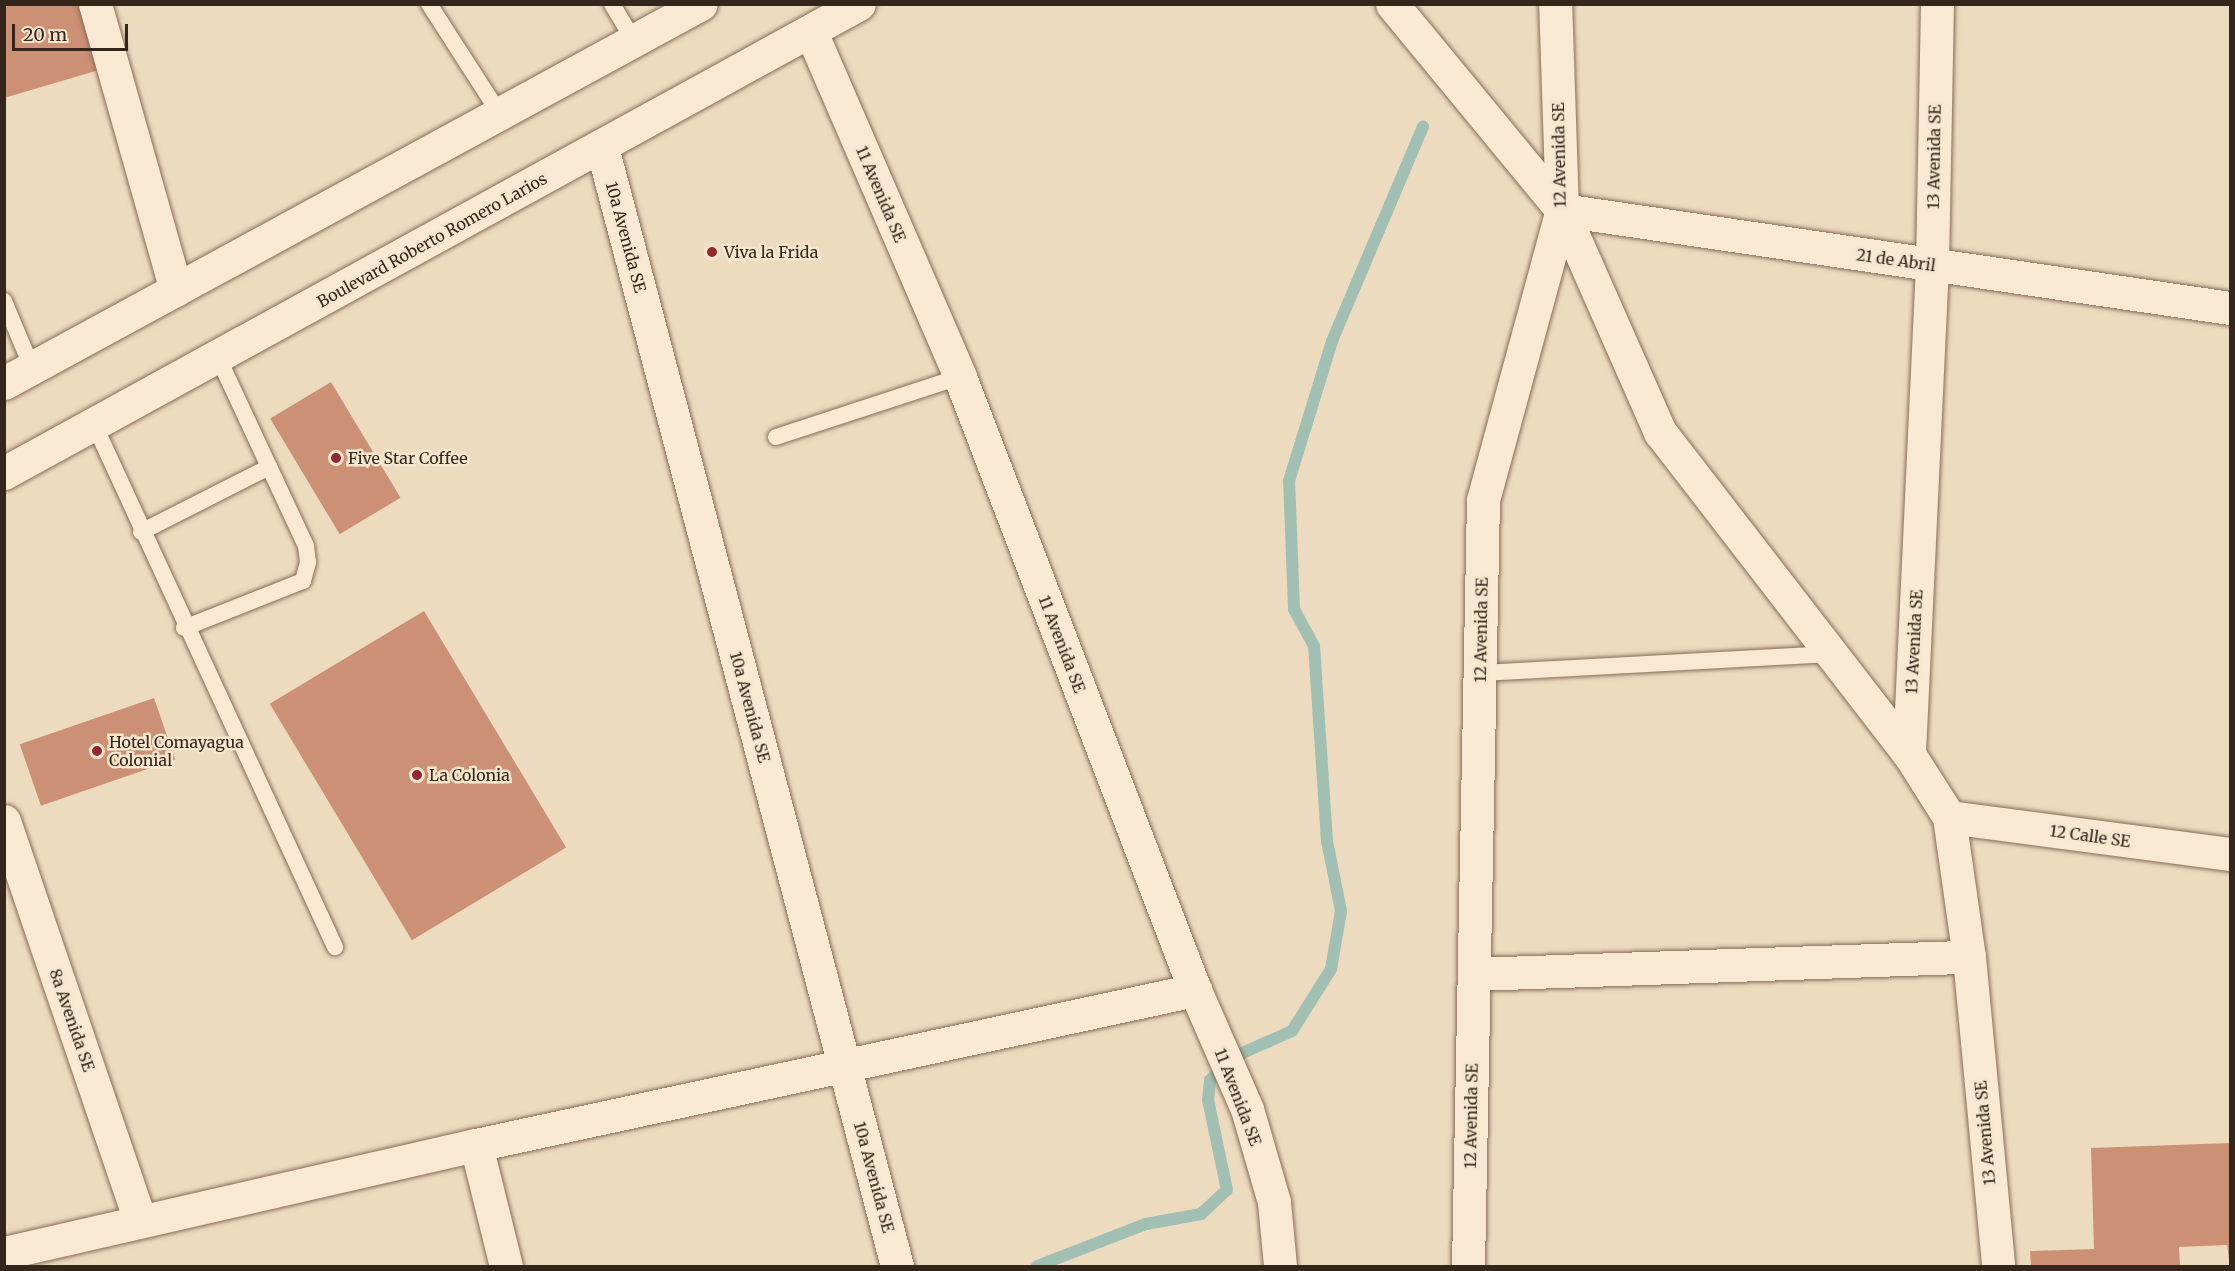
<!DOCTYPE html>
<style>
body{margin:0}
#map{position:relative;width:2235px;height:1271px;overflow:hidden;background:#eddbbf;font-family:Merriweather,serif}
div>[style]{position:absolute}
.stream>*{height:12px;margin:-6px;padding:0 6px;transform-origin:6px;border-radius:6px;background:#a2bfb4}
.building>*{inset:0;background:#cc9074;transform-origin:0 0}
.roads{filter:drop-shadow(0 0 2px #866c57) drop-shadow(0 0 2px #866c57)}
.lane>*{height:16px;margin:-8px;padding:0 8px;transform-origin:8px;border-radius:8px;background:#f9e9d2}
.street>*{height:33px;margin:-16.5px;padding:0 16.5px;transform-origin:16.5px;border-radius:16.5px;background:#f9e9d2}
.secondary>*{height:33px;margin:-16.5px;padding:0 16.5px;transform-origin:16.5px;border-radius:16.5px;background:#f9e9d2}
.dots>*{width:16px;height:16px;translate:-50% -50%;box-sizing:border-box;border:3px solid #f5e6ce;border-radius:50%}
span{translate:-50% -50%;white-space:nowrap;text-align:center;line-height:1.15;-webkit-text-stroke:5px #f5e6ce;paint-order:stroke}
.street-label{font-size:16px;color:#35261c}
.poi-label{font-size:16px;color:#35261c}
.left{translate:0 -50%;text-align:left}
.frame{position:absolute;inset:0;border:6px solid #35261c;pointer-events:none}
.scale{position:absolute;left:12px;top:24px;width:116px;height:27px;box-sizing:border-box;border:3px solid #35261c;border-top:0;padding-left:8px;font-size:18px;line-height:21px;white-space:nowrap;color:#35261c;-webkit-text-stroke:4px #f5e6ce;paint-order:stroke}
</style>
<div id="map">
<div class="stream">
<i style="left:1037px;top:1266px;width:117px;rotate:-21.1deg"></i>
<i style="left:1146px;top:1224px;width:56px;rotate:-10.3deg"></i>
<i style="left:1201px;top:1214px;width:35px;rotate:-43deg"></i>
<i style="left:1227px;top:1190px;width:92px;rotate:-101.9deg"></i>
<i style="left:1208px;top:1100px;width:20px;rotate:-84deg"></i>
<i style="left:1210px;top:1080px;width:40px;rotate:-41deg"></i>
<i style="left:1240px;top:1054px;width:57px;rotate:-23.9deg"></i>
<i style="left:1292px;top:1031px;width:73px;rotate:-57.8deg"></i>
<i style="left:1331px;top:969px;width:59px;rotate:-80.2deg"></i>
<i style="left:1341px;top:911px;width:71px;rotate:-101.3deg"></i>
<i style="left:1327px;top:841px;width:195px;rotate:-93.8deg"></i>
<i style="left:1314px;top:646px;width:42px;rotate:-118.4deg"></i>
<i style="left:1294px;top:609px;width:128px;rotate:-92.2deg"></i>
<i style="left:1289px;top:481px;width:146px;rotate:-72.9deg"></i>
<i style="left:1332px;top:341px;width:233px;rotate:-67deg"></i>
</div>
<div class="building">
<i style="clip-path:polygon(4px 4px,79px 4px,99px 70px,4px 98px)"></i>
<i style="left:331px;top:382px;width:135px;height:71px;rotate:59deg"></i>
<i style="left:424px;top:611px;width:276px;height:180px;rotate:59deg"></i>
<i style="left:154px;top:698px;width:65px;height:142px;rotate:71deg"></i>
<i style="clip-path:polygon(2230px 1143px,2230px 1266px,2227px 1245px,2179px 1247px,2180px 1266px,2031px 1266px,2030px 1251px,2094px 1249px,2091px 1148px)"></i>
</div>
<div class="roads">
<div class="lane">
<i style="left:429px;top:4px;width:131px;rotate:57.2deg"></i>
<i style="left:612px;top:4px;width:43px;rotate:59.3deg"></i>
<i style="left:4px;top:301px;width:73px;rotate:67.3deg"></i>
<i style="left:94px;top:424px;width:576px;rotate:65.26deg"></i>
<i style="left:776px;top:437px;width:194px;rotate:-18.1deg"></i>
<i style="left:141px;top:532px;width:144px;rotate:-26.9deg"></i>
<i style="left:184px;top:628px;width:128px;rotate:-21.6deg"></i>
<i style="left:303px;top:581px;width:20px;rotate:-75deg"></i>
<i style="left:308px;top:562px;width:16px;rotate:-97deg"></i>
<i style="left:306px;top:546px;width:208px;rotate:-115deg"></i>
<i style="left:1480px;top:673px;width:353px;rotate:-3.1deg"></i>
</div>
<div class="street">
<i style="left:95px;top:4px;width:297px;rotate:74.2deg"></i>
<i style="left:1392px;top:4px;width:267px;rotate:50.5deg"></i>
<i style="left:1562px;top:210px;width:243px;rotate:66.2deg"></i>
<i style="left:1660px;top:432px;width:407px;rotate:52.3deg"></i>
<i style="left:1937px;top:4px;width:261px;rotate:91.1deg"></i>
<i style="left:1932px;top:265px;width:490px;rotate:92.7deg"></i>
<i style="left:1909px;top:754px;width:75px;rotate:57.6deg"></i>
<i style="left:1949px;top:817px;width:141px;rotate:81.9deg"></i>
<i style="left:1969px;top:957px;width:310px;rotate:84.6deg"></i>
<i style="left:811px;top:32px;width:376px;rotate:66.6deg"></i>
<i style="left:960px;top:377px;width:657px;rotate:69.03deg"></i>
<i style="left:1195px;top:990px;width:130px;rotate:66.4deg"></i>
<i style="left:1247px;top:1109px;width:97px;rotate:73.8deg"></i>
<i style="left:1274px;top:1202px;width:64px;rotate:84.6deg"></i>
<i style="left:602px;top:147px;width:1157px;rotate:75.23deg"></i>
<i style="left:1562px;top:210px;width:675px;rotate:8.35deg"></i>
<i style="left:1949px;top:817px;width:283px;rotate:7.5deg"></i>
<i style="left:4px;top:821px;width:422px;rotate:71.2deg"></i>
<i style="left:1474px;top:974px;width:495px;rotate:-2deg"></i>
<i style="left:476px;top:1145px;width:125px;rotate:76.1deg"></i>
<i style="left:4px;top:1253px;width:484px;rotate:-12.9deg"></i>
<i style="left:476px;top:1145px;width:736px;rotate:-12.17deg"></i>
<i style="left:1468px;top:1266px;width:766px;rotate:-88.88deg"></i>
<i style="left:1483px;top:500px;width:301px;rotate:-74.8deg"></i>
<i style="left:1562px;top:210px;width:206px;rotate:-91.9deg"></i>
</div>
<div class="secondary">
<i style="left:4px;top:383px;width:793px;rotate:-28.54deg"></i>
<i style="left:4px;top:473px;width:975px;rotate:-28.75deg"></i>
</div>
</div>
<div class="dots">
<i style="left:712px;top:252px;background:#952733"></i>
<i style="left:336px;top:458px;background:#952733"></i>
<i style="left:97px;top:751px;background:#952733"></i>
<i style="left:417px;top:775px;background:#952733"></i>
</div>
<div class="street-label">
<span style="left:1559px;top:155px;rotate:-91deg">12 Avenida SE</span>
<span style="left:1934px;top:157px;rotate:-89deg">13 Avenida SE</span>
<span style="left:881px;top:194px;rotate:67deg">11 Avenida SE</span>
<span style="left:626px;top:237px;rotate:75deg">10a Avenida SE</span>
<span style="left:432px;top:240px;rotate:-29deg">Boulevard Roberto Romero Larios</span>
<span style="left:1896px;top:260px;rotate:8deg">21 de Abril</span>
<span style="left:1481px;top:630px;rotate:-89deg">12 Avenida SE</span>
<span style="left:1914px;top:642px;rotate:-87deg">13 Avenida SE</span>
<span style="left:1062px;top:644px;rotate:69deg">11 Avenida SE</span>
<span style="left:750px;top:707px;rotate:75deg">10a Avenida SE</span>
<span style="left:2090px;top:836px;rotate:8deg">12 Calle SE</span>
<span style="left:72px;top:1020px;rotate:71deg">8a Avenida SE</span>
<span style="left:1238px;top:1097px;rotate:69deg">11 Avenida SE</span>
<span style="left:1471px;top:1116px;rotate:-89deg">12 Avenida SE</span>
<span style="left:1985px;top:1133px;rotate:-95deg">13 Avenida SE</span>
<span style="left:874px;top:1177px;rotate:75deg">10a Avenida SE</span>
</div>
<div class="poi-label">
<span class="left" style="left:724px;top:252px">Viva la Frida</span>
<span class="left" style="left:348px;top:458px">Five Star Coffee</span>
<span class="left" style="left:109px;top:751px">Hotel Comayagua<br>Colonial</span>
<span class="left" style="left:429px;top:775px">La Colonia</span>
</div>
<div class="frame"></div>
<div class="scale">20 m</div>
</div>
